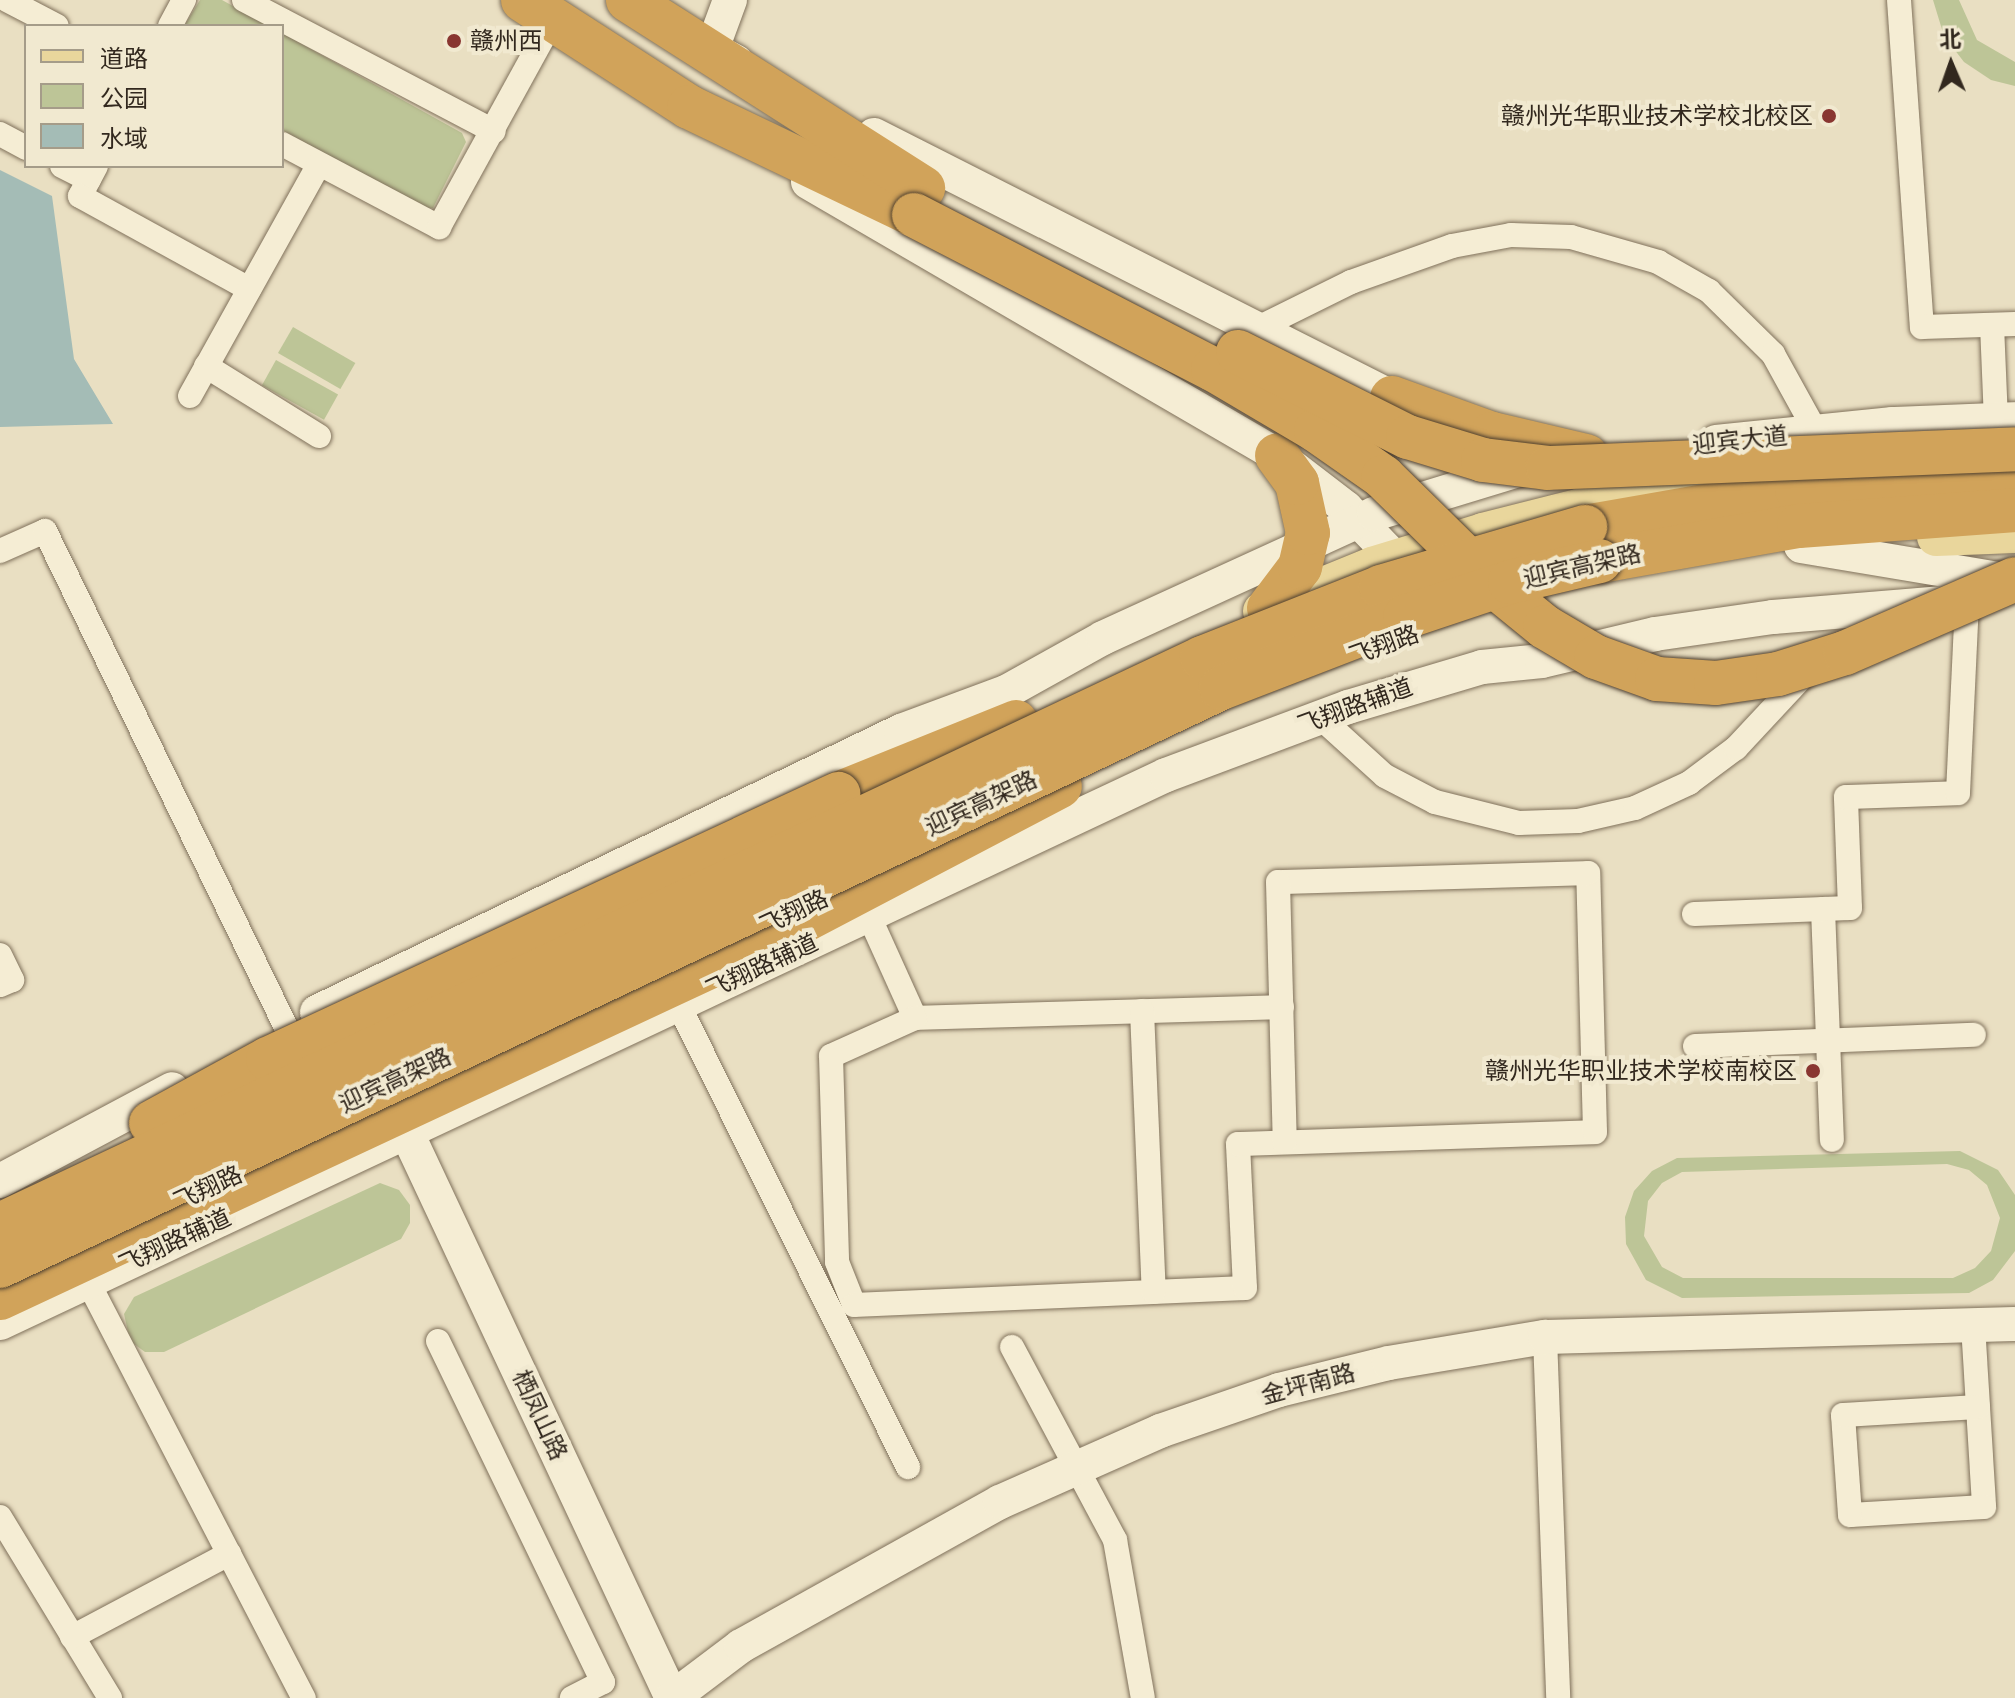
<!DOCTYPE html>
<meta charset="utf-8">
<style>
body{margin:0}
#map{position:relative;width:2015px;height:1698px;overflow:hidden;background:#e9dfc2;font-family:"Crimson Pro","Noto Sans SC",serif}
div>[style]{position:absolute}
.green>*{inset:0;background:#bdc597;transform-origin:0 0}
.water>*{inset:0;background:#a4bcb6}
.roads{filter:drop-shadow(0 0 2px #80715b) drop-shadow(0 0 2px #80715b)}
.street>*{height:24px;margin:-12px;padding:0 12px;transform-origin:12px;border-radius:12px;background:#f5edd4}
.secondary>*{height:34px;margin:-17px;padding:0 17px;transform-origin:17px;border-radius:17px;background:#f5edd4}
.primary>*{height:38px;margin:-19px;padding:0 19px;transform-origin:19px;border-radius:19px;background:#e9d69c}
.highway>*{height:44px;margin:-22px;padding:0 22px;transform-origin:22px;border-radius:22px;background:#d1a35a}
.bridges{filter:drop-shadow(0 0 2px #4e3f2f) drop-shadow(0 0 2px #4e3f2f)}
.highway-bridge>*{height:44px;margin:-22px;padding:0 22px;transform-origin:22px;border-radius:22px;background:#d1a35a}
.dots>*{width:22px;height:22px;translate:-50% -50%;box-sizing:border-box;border:4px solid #f1e9d0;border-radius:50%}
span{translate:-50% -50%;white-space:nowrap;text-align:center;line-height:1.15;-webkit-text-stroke:8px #f1e9d0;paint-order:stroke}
.poi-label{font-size:24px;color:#32281e}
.left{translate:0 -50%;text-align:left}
.right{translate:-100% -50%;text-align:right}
.street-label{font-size:24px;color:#32281e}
.legend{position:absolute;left:24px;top:24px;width:260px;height:144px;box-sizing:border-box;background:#f1e9d0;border:2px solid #a59c89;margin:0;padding:10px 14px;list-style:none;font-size:24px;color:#32281e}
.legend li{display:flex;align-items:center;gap:16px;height:40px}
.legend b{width:40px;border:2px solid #a59c89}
.north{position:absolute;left:1911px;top:24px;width:80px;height:80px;-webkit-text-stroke:6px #f1e9d0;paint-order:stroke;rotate:358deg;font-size:22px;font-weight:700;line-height:32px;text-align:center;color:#32281e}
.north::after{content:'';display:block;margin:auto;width:28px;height:36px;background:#32281e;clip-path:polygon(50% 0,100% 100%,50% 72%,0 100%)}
</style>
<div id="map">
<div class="green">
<i style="clip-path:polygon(200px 0,222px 0,269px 26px,184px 26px)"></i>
<i style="clip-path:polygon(1933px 0,1959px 0,1977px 40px,2015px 62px,2015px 86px,1991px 80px,1964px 62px,1944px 36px)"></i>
<i style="clip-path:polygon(282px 33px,462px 133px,466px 142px,433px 208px,422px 208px,282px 130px)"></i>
<i style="left:293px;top:327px;width:72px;height:30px;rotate:30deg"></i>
<i style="left:276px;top:360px;width:71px;height:29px;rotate:29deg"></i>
<i style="clip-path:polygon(evenodd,1960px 1151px,1998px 1170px,2015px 1195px,2015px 1251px,1993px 1280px,1969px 1293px,1682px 1298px,1646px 1280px,1626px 1244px,1625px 1217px,1634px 1191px,1652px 1171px,1677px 1158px,1960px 1151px,1947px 1164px,1969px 1170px,1987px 1185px,2000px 1218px,1991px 1251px,1975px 1268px,1953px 1278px,1683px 1278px,1662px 1267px,1644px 1236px,1648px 1201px,1662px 1183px,1682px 1172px,1947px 1164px)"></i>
<i style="clip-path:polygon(380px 1183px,399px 1190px,410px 1205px,410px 1223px,401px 1239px,164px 1352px,145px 1352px,130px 1341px,124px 1314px,134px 1297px)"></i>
</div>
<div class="water">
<i style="clip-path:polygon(0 170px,52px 196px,74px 359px,113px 424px,0 427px)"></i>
</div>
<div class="roads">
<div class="street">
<i style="left:7px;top:0;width:56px;rotate:27.5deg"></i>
<i style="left:244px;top:0;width:282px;rotate:27.7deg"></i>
<i style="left:1899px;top:0;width:328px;rotate:86deg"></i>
<i style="left:1922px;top:327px;width:93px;rotate:-1.8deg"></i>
<i style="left:170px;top:26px;width:30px;rotate:-62deg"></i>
<i style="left:0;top:134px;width:30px;rotate:28deg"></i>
<i style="left:282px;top:144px;width:178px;rotate:27.9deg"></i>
<i style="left:439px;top:227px;width:239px;rotate:-61.2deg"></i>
<i style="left:62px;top:166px;width:30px;rotate:27deg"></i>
<i style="left:96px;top:166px;width:34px;rotate:118deg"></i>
<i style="left:80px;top:196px;width:193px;rotate:28.8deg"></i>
<i style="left:1992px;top:325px;width:95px;rotate:87.6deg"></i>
<i style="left:1256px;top:329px;width:106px;rotate:-26.3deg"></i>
<i style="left:1351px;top:282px;width:107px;rotate:-19.6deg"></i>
<i style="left:1452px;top:246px;width:60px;rotate:-10.6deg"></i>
<i style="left:1511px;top:235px;width:60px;rotate:1.9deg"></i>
<i style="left:1571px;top:237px;width:91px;rotate:16deg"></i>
<i style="left:1658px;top:262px;width:59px;rotate:29.6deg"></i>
<i style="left:1709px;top:291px;width:90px;rotate:44.5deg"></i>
<i style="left:1773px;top:354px;width:89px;rotate:61.1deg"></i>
<i style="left:206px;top:366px;width:133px;rotate:31.8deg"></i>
<i style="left:190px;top:396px;width:265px;rotate:-60.9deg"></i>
<i style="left:0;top:551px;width:49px;rotate:-24deg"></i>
<i style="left:45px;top:531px;width:551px;rotate:64.09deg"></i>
<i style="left:1321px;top:718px;width:86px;rotate:42.2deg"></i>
<i style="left:1385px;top:776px;width:56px;rotate:27.5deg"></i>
<i style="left:1435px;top:802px;width:87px;rotate:14deg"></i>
<i style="left:1519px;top:823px;width:59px;rotate:-1.9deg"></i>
<i style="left:1578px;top:821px;width:58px;rotate:-12.8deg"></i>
<i style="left:1635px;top:808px;width:60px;rotate:-24.8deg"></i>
<i style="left:1689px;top:783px;width:59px;rotate:-36.7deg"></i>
<i style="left:1736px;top:748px;width:103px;rotate:-47deg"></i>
<i style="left:1823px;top:909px;width:231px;rotate:87.8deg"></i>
<i style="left:1694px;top:914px;width:156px;rotate:-2.2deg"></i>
<i style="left:1850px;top:908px;width:111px;rotate:-92.1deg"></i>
<i style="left:1846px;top:797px;width:112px;rotate:-2deg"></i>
<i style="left:1958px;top:793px;width:192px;rotate:-87.3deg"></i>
<i style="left:869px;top:916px;width:112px;rotate:65.7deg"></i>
<i style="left:0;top:955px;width:28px;rotate:64deg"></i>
<i style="left:12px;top:980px;width:13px;rotate:157deg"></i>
<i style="left:679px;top:1006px;width:515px;rotate:63.58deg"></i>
<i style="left:1282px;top:1007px;width:367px;rotate:178.3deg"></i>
<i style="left:915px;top:1018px;width:92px;rotate:155.7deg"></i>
<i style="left:831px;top:1056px;width:206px;rotate:88.3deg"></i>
<i style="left:837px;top:1262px;width:46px;rotate:68.4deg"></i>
<i style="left:854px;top:1305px;width:391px;rotate:-2.5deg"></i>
<i style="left:1245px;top:1288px;width:144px;rotate:-92.8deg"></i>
<i style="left:1238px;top:1144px;width:357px;rotate:-1.9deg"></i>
<i style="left:1595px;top:1132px;width:259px;rotate:-91.5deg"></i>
<i style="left:1588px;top:873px;width:310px;rotate:178.3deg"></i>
<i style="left:1278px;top:882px;width:260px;rotate:88.5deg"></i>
<i style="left:1142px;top:1011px;width:281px;rotate:87.6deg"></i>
<i style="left:1695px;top:1046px;width:279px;rotate:-2.3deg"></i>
<i style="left:88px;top:1282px;width:469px;rotate:62.6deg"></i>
<i style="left:1973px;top:1325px;width:182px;rotate:86.5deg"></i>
<i style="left:1984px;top:1507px;width:134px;rotate:176.6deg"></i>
<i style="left:1850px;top:1515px;width:100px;rotate:-94deg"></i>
<i style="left:1843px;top:1415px;width:135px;rotate:-3.4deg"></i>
<i style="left:1545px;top:1337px;width:361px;rotate:87.9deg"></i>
<i style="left:438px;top:1341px;width:379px;rotate:64.2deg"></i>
<i style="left:603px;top:1682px;width:35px;rotate:153deg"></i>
<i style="left:1012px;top:1347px;width:219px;rotate:61.9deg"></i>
<i style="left:1115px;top:1540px;width:160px;rotate:80deg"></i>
<i style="left:0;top:1517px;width:212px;rotate:58.7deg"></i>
<i style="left:72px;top:1637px;width:178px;rotate:-27.9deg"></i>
</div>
<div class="secondary">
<i style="left:730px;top:0;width:52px;rotate:110.2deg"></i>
<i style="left:712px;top:49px;width:27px;rotate:28deg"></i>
<i style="left:874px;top:135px;width:604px;rotate:26.86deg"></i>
<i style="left:808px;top:182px;width:543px;rotate:30.2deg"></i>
<i style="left:1277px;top:455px;width:87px;rotate:37.5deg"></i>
<i style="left:1346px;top:508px;width:98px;rotate:45.8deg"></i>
<i style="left:1716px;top:442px;width:178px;rotate:-5.8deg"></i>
<i style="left:1893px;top:424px;width:122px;rotate:-2.3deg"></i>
<i style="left:1801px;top:546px;width:217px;rotate:9.5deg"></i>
<i style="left:317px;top:1012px;width:648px;rotate:-25.7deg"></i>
<i style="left:901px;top:731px;width:112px;rotate:-20.4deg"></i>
<i style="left:1006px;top:692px;width:111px;rotate:-29.1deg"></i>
<i style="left:1103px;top:638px;width:298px;rotate:-24.6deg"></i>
<i style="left:1374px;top:514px;width:151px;rotate:-17deg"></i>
<i style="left:407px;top:1133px;width:624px;rotate:64.87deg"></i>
<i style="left:0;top:1181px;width:195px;rotate:-28.1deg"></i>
<i style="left:0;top:1323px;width:1288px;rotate:-25.17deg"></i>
<i style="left:1166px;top:775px;width:194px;rotate:-20.5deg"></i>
<i style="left:1348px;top:707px;width:140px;rotate:-16.6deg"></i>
<i style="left:1482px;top:667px;width:60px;rotate:-5.7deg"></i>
<i style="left:1542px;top:661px;width:116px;rotate:-13.4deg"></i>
<i style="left:1655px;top:634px;width:119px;rotate:-8.2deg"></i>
<i style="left:1773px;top:617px;width:171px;rotate:-4.7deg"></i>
<i style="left:672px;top:1698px;width:86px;rotate:-37deg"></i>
<i style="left:741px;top:1646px;width:296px;rotate:-29.1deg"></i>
<i style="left:1000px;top:1502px;width:175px;rotate:-23.9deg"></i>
<i style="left:1160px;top:1431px;width:126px;rotate:-19deg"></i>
<i style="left:1279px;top:1390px;width:113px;rotate:-13.8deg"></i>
<i style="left:1389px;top:1363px;width:158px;rotate:-9.5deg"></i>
<i style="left:1545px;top:1337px;width:470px;rotate:-1.6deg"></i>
</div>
<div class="primary">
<i style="left:1936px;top:537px;width:79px;rotate:-2.2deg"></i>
<i style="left:1262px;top:611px;width:119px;rotate:-22.2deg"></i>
<i style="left:1372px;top:566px;width:116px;rotate:-17deg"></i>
<i style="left:1483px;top:532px;width:101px;rotate:-14.3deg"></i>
<i style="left:1581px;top:507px;width:171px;rotate:-10.1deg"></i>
</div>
<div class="highway">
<i style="left:523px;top:0;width:197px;rotate:32.8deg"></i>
<i style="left:689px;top:107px;width:250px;rotate:25.6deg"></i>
<i style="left:628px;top:0;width:350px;rotate:32.5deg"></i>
<i style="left:1392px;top:398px;width:106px;rotate:19.8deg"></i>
<i style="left:1492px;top:434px;width:97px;rotate:13.2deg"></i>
<i style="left:1585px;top:527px;width:215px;rotate:-9.9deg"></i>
<i style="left:1797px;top:490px;width:218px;rotate:-3.7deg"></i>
<i style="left:1600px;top:561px;width:202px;rotate:-10deg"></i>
<i style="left:1799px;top:526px;width:217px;rotate:-4.2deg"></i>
<i style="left:1269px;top:608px;width:51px;rotate:-52.9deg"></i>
<i style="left:1300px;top:567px;width:35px;rotate:-77deg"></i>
<i style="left:1308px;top:533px;width:51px;rotate:-102.4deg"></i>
<i style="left:1297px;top:483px;width:34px;rotate:-126deg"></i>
<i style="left:838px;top:794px;width:192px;rotate:-22deg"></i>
<i style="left:0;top:1298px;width:844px;rotate:-25.02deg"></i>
<i style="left:765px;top:941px;width:333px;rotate:-27.7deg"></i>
</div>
</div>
<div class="bridges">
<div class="highway-bridge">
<i style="left:914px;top:215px;width:336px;rotate:27.3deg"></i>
<i style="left:1213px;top:369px;width:120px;rotate:30.6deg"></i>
<i style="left:1316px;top:430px;width:82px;rotate:35deg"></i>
<i style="left:1383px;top:477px;width:153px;rotate:44.5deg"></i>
<i style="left:1492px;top:584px;width:68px;rotate:39.1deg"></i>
<i style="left:1545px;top:627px;width:59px;rotate:30.5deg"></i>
<i style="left:1596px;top:657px;width:65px;rotate:19.8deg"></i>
<i style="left:1657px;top:679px;width:59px;rotate:3.9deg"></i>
<i style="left:1716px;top:683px;width:63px;rotate:-8.3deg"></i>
<i style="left:1778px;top:674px;width:70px;rotate:-17.4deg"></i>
<i style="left:1845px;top:653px;width:185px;rotate:-23.5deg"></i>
<i style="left:1238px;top:352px;width:190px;rotate:26.6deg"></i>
<i style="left:1408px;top:437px;width:78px;rotate:17deg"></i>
<i style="left:1483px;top:460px;width:65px;rotate:7deg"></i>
<i style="left:1548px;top:468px;width:467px;rotate:-2.3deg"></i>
<i style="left:151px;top:1123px;width:133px;rotate:-28.7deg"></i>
<i style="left:268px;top:1059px;width:629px;rotate:-24.93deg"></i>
<i style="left:0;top:1225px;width:1329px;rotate:-25.25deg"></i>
<i style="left:1202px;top:658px;width:193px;rotate:-21.6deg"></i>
<i style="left:1381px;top:587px;width:213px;rotate:-16.4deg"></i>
<i style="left:0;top:1266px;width:1351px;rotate:-25.33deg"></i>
<i style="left:1221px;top:688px;width:197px;rotate:-21.1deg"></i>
<i style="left:1405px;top:617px;width:111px;rotate:-18.4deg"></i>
<i style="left:1510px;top:582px;width:92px;rotate:-13.1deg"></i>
</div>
</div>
<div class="dots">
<i style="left:454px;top:41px;background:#893631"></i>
<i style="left:1829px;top:116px;background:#893631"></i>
<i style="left:1813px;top:1071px;background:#893631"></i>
</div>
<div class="poi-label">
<span class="left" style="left:470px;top:41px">赣州西</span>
<span class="right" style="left:1813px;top:116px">赣州光华职业技术学校北校区</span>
<span class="right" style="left:1797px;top:1071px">赣州光华职业技术学校南校区</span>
</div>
<div class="street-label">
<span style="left:1740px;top:440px;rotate:-6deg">迎宾大道</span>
<span style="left:1582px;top:566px;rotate:-13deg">迎宾高架路</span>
<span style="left:1384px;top:645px;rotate:-20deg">飞翔路</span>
<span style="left:1355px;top:706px;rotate:-20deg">飞翔路辅道</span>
<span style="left:981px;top:803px;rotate:-25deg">迎宾高架路</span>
<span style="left:794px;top:912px;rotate:-25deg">飞翔路</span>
<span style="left:762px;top:966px;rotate:-25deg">飞翔路辅道</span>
<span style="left:395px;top:1080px;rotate:-25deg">迎宾高架路</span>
<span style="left:208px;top:1188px;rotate:-25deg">飞翔路</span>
<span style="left:175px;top:1241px;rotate:-25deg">飞翔路辅道</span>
<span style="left:1308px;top:1384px;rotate:-15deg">金坪南路</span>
<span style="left:540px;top:1415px;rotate:65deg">栖凤山路</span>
</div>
<ul class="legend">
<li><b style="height:10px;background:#e9d69c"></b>道路</li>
<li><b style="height:22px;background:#bdc597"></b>公园</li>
<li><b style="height:22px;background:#a4bcb6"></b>水域</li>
</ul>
<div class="north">北</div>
</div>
